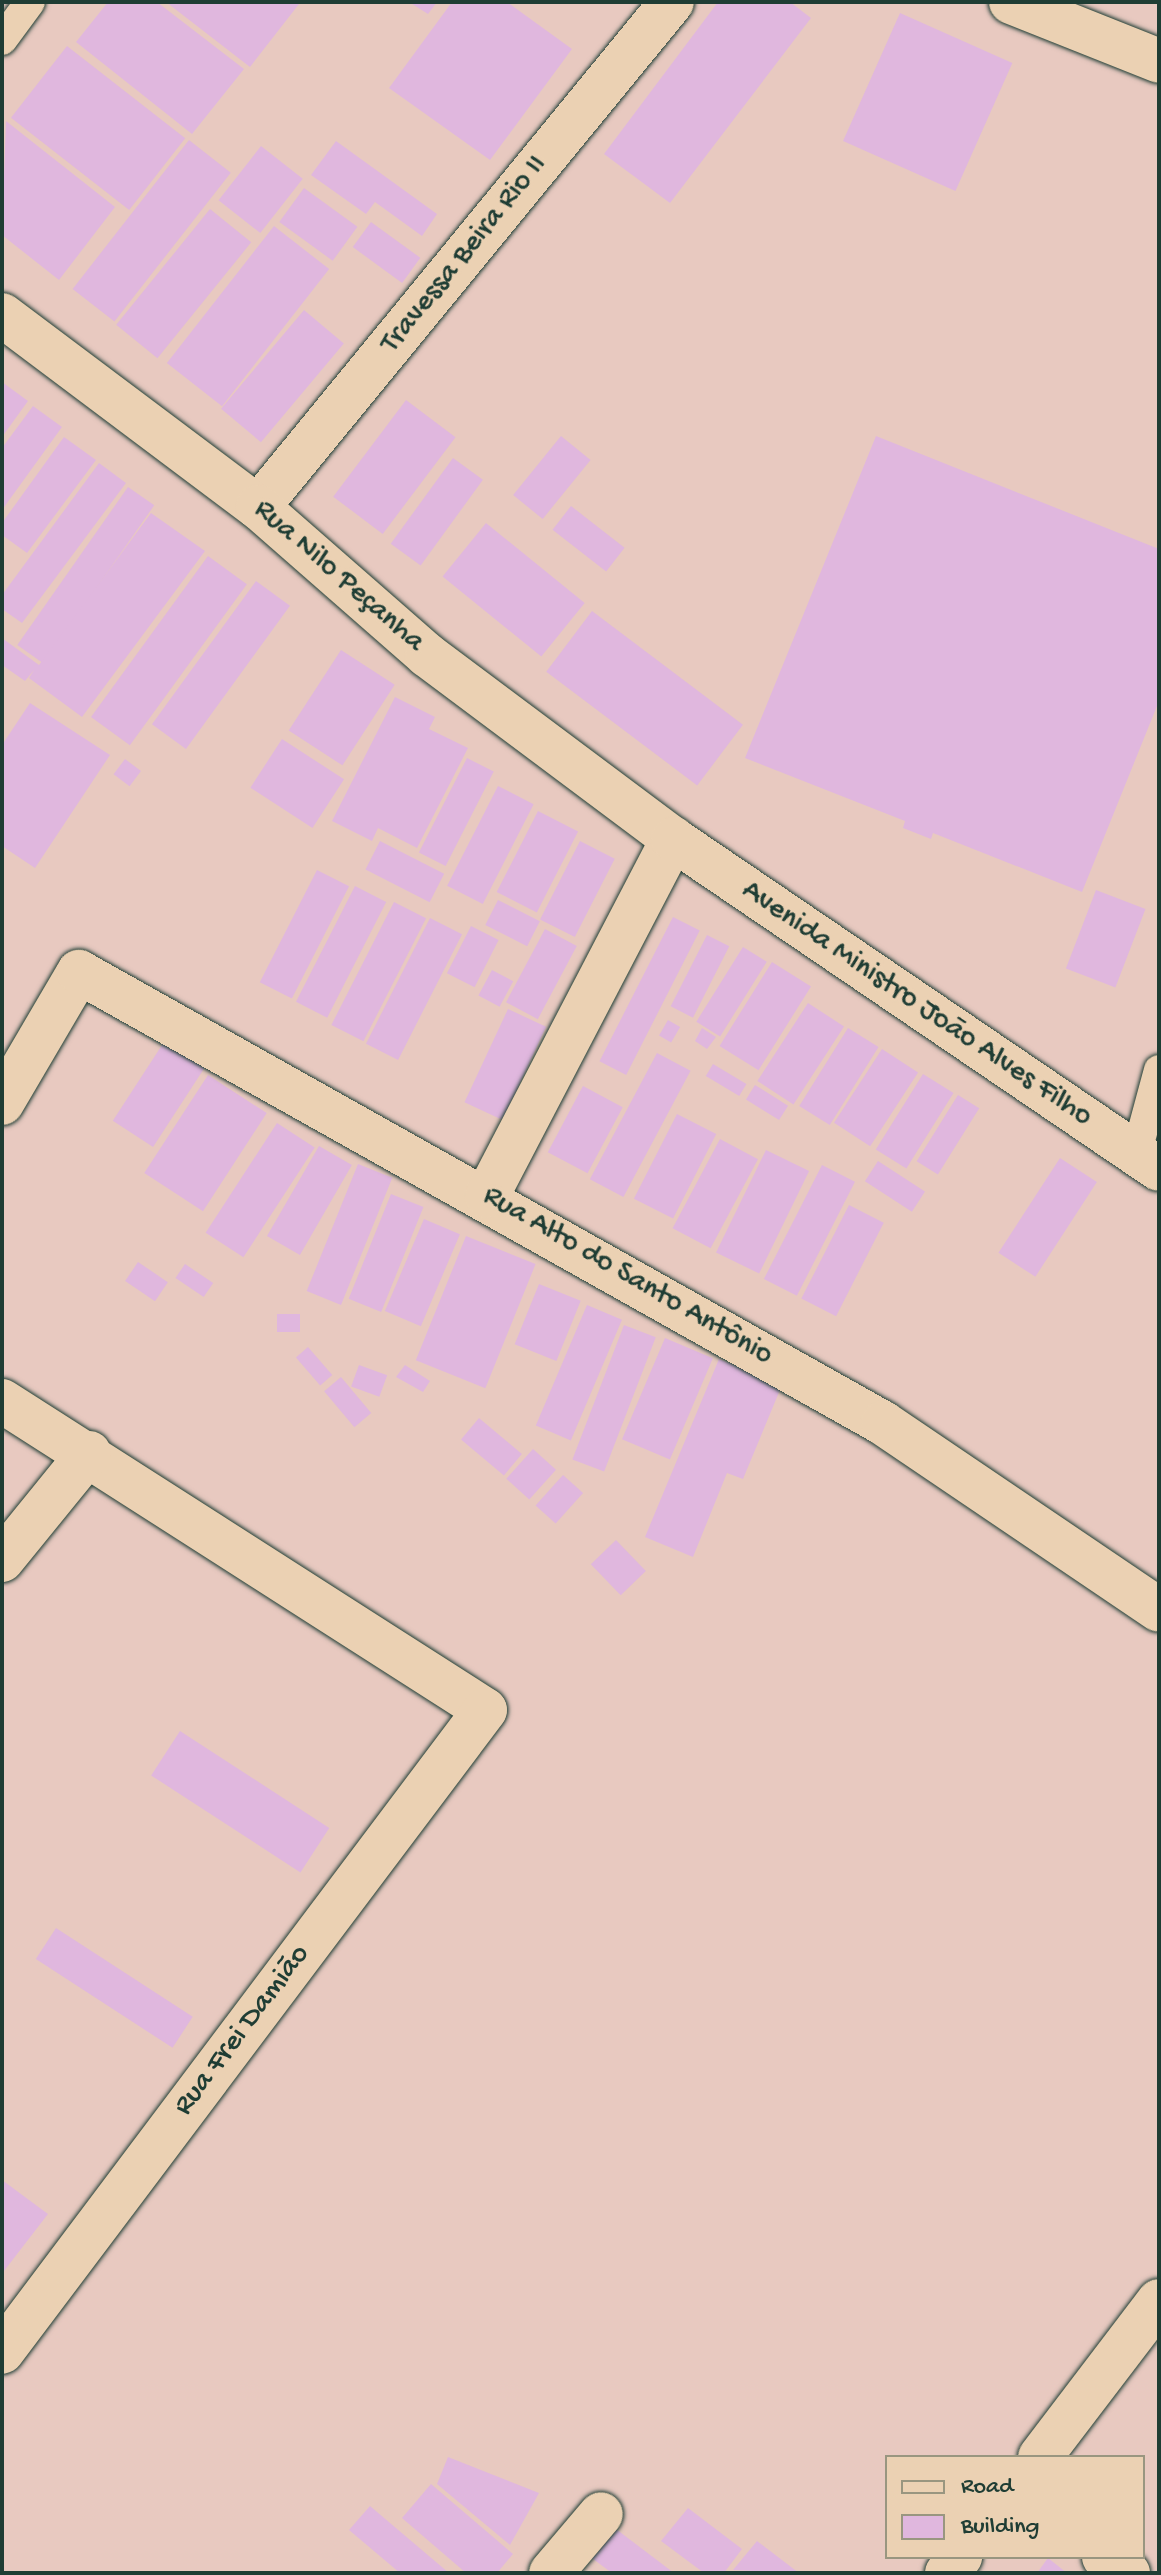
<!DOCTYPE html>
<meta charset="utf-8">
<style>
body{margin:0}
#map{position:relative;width:1161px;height:2575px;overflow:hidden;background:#e8c9c0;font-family:"Gochi Hand",sans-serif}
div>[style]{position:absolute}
.building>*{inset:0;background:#e0b7de;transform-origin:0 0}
.roads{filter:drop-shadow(0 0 2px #1f3d34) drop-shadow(0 0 2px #1f3d34)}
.service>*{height:30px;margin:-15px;padding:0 15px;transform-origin:15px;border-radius:15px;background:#ebd1b3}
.minor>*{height:44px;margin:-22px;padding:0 22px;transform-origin:22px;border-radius:22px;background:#ebd1b3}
.secondary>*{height:44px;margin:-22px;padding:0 22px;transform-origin:22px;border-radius:22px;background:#ebd1b3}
span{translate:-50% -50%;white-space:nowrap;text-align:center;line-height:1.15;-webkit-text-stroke:7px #ebd1b3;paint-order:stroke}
.street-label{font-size:30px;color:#1f3d34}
.frame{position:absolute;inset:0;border:4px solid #1f3d34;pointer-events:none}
.legend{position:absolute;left:885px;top:2455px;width:260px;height:104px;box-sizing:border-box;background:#ebd1b3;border:2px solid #999680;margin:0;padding:10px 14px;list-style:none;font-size:24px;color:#1f3d34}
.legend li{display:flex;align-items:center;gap:16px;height:40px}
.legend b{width:40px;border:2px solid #999680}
</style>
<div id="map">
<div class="building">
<i style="clip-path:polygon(108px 2px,157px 2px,244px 69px,192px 134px,76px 42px)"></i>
<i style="clip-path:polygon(166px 2px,296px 2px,299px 4px,250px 67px)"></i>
<i style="clip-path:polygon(409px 2px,437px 2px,428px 14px)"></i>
<i style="clip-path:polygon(452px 2px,507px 2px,572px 49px,490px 160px,389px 88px)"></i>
<i style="clip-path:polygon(718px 2px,790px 2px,811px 18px,670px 203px,604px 154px)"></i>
<i style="left:900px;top:13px;width:123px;height:140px;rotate:24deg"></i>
<i style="left:67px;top:46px;width:150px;height:91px;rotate:38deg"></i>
<i style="clip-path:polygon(6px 121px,115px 207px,59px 280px,2px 235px)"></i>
<i style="left:189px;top:140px;width:53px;height:189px;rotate:38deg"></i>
<i style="clip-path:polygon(336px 141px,437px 214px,422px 236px,375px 202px,366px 214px,311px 175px)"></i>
<i style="left:261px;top:146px;width:53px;height:69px;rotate:38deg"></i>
<i style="left:304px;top:188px;width:66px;height:42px;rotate:36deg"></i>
<i style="left:210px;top:209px;width:53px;height:149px;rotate:39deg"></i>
<i style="left:371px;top:222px;width:61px;height:31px;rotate:36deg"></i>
<i style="left:274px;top:226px;width:70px;height:174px;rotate:38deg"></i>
<i style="left:304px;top:310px;width:52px;height:129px;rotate:40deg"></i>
<i style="clip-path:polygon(2px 382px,28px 401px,2px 437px)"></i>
<i style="left:406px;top:400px;width:62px;height:121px;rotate:37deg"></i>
<i style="clip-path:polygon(33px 406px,62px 427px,2px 510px,2px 448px)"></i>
<i style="left:561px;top:436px;width:38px;height:76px;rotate:39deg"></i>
<i style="clip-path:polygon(876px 436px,1159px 549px,1159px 701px,1082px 892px,933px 833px,931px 839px,903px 828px,905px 821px,745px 758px)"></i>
<i style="clip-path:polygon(64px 437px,96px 460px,27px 553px,2px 535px,2px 523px)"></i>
<i style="left:453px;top:458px;width:37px;height:106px;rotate:36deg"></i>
<i style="clip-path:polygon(99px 463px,126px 483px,22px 623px,2px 609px,2px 595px)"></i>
<i style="left:128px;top:487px;width:32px;height:193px;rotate:35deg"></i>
<i style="left:571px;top:506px;width:68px;height:30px;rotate:38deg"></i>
<i style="clip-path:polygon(151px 513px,205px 551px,82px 717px,29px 678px,34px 670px,25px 681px,2px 665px,2px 638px,39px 665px)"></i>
<i style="left:486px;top:523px;width:127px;height:69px;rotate:39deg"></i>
<i style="left:208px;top:556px;width:48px;height:199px;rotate:36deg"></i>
<i style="left:256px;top:581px;width:42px;height:177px;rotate:36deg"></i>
<i style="left:592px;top:611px;width:189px;height:76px;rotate:37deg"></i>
<i style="left:341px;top:650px;width:64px;height:96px;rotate:33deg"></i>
<i style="clip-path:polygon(395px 697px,435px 717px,429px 729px,468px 748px,417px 848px,378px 828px,372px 841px,332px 821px)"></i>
<i style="clip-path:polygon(30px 703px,110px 755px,35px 868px,2px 846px,2px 745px)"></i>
<i style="left:282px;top:739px;width:74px;height:58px;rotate:33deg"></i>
<i style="left:467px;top:758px;width:30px;height:106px;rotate:27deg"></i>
<i style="left:125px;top:759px;width:20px;height:19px;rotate:37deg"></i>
<i style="left:498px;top:786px;width:40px;height:112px;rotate:27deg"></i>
<i style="left:538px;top:811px;width:45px;height:91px;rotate:27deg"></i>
<i style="left:380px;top:841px;width:72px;height:32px;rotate:27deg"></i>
<i style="left:580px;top:841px;width:39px;height:88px;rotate:27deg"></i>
<i style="left:317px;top:870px;width:36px;height:126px;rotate:27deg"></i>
<i style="left:355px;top:886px;width:35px;height:130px;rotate:27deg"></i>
<i style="left:1096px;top:890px;width:53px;height:84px;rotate:21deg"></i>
<i style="left:498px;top:900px;width:47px;height:28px;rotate:27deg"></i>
<i style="left:394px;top:902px;width:36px;height:138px;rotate:27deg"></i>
<i style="left:673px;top:917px;width:30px;height:162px;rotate:27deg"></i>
<i style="left:430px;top:918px;width:36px;height:141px;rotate:27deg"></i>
<i style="left:471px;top:926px;width:31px;height:53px;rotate:27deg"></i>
<i style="left:545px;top:929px;width:36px;height:83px;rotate:28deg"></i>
<i style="left:707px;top:935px;width:25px;height:80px;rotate:27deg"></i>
<i style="left:743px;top:947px;width:28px;height:88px;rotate:32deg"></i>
<i style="left:772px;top:962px;width:46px;height:99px;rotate:32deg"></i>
<i style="left:492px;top:970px;width:24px;height:29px;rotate:28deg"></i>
<i style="left:808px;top:1003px;width:43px;height:93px;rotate:33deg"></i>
<i style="left:508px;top:1009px;width:42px;height:103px;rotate:25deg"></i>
<i style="left:668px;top:1020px;width:14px;height:18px;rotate:30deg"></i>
<i style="clip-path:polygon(702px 1028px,716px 1037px,707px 1049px,695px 1041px)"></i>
<i style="left:848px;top:1028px;width:36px;height:92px;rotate:32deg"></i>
<i style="left:164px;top:1042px;width:48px;height:94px;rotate:33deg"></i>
<i style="left:882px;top:1049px;width:43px;height:88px;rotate:33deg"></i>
<i style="left:657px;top:1053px;width:38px;height:143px;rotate:28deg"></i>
<i style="left:713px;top:1064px;width:39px;height:14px;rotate:31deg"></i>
<i style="left:923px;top:1074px;width:36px;height:89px;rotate:32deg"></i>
<i style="left:208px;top:1075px;width:70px;height:117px;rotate:33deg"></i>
<i style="left:755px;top:1085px;width:39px;height:17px;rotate:32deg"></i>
<i style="left:583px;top:1086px;width:45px;height:75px;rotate:28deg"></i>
<i style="left:958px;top:1095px;width:25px;height:78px;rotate:32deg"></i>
<i style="left:677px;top:1114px;width:44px;height:95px;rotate:27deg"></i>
<i style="left:277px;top:1123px;width:45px;height:131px;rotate:33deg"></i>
<i style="left:720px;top:1139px;width:43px;height:101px;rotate:28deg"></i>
<i style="left:319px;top:1146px;width:38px;height:104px;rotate:30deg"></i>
<i style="left:766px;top:1150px;width:48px;height:114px;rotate:26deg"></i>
<i style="left:1060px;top:1158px;width:44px;height:113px;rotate:33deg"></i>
<i style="left:878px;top:1161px;width:56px;height:24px;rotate:33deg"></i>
<i style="left:358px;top:1164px;width:37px;height:137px;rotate:22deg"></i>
<i style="left:822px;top:1165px;width:37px;height:128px;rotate:27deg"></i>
<i style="left:391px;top:1194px;width:35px;height:113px;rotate:22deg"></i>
<i style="left:849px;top:1205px;width:39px;height:105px;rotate:27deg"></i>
<i style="left:424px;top:1219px;width:39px;height:100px;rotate:23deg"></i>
<i style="left:466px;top:1236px;width:75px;height:134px;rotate:22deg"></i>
<i style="left:138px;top:1262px;width:36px;height:23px;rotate:34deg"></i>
<i style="left:185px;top:1264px;width:34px;height:17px;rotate:34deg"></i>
<i style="left:539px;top:1284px;width:45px;height:65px;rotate:22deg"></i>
<i style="left:587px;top:1305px;width:38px;height:131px;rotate:23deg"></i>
<i style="left:277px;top:1314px;width:23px;height:18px"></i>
<i style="left:624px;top:1325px;width:34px;height:144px;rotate:21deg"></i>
<i style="left:665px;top:1338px;width:52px;height:110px;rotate:23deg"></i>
<i style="left:308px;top:1347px;width:37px;height:16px;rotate:49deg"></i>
<i style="clip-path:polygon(719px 1359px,782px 1385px,743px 1479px,727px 1473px,693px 1557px,645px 1537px)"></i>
<i style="left:359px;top:1365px;width:30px;height:23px;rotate:20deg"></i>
<i style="clip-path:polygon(405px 1365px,430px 1381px,423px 1392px,396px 1377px)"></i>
<i style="left:341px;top:1377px;width:47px;height:22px;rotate:50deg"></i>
<i style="left:479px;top:1418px;width:56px;height:28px;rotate:40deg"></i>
<i style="left:533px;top:1449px;width:31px;height:40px;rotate:42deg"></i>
<i style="left:563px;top:1475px;width:27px;height:41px;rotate:42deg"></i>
<i style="left:616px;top:1540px;width:43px;height:35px;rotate:46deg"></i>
<i style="left:180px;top:1731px;width:178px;height:53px;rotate:33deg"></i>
<i style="left:56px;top:1928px;width:163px;height:37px;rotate:33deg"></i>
<i style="clip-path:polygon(2px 2180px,48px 2214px,4px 2271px,2px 2270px)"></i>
<i style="clip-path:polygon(448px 2457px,539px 2493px,510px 2545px,437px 2484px)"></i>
<i style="clip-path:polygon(431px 2484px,513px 2554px,497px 2573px,466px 2573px,402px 2518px)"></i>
<i style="clip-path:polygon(370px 2506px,449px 2573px,400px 2573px,349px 2530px)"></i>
<i style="clip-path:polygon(688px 2508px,742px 2549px,724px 2573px,704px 2573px,661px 2541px)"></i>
<i style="clip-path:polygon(612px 2526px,674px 2573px,612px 2573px,589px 2556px)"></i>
<i style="clip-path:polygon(757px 2541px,799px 2573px,733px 2570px)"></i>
<i style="clip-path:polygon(1048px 2558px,1067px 2573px,1037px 2573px)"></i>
</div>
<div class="roads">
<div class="service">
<i style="left:2px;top:40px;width:47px;rotate:-53.6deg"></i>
<i style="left:1136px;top:1155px;width:88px;rotate:-74.9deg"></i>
</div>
<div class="minor">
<i style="left:1011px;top:2px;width:159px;rotate:21.7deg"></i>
<i style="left:258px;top:507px;width:653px;rotate:-50.66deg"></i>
<i style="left:2px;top:1103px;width:152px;rotate:-59.6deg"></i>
<i style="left:79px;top:972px;width:922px;rotate:29.29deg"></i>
<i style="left:883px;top:1423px;width:333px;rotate:34.1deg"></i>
<i style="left:487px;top:1196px;width:403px;rotate:-62.5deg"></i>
<i style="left:2px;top:1401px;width:573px;rotate:32.61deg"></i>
<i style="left:485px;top:1710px;width:803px;rotate:126.96deg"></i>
<i style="left:2px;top:1560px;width:138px;rotate:-50.9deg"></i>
<i style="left:1040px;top:2457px;width:196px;rotate:-52.7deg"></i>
<i style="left:1104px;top:2557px;width:29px;rotate:34deg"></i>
<i style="left:551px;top:2573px;width:77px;rotate:-49.7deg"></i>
<i style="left:947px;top:2573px;width:21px;rotate:-51deg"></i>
</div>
<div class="secondary">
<i style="left:2px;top:315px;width:320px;rotate:36.9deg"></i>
<i style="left:258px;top:507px;width:225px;rotate:41.2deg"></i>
<i style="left:427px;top:655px;width:307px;rotate:36.8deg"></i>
<i style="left:673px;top:839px;width:587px;rotate:34.18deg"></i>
</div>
</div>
<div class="street-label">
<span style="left:465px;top:255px;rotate:-51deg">Travessa Beira Rio II</span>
<span style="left:338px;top:577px;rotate:41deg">Rua Nilo Peçanha</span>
<span style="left:916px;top:1005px;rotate:34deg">Avenida Ministro João Alves Filho</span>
<span style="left:627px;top:1277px;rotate:30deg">Rua Alto do Santo Antônio</span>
<span style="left:243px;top:2031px;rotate:-53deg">Rua Frei Damião</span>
</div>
<div class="frame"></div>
<ul class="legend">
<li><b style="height:10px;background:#ebd1b3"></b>Road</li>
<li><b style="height:22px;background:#e0b7de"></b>Building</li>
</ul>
</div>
